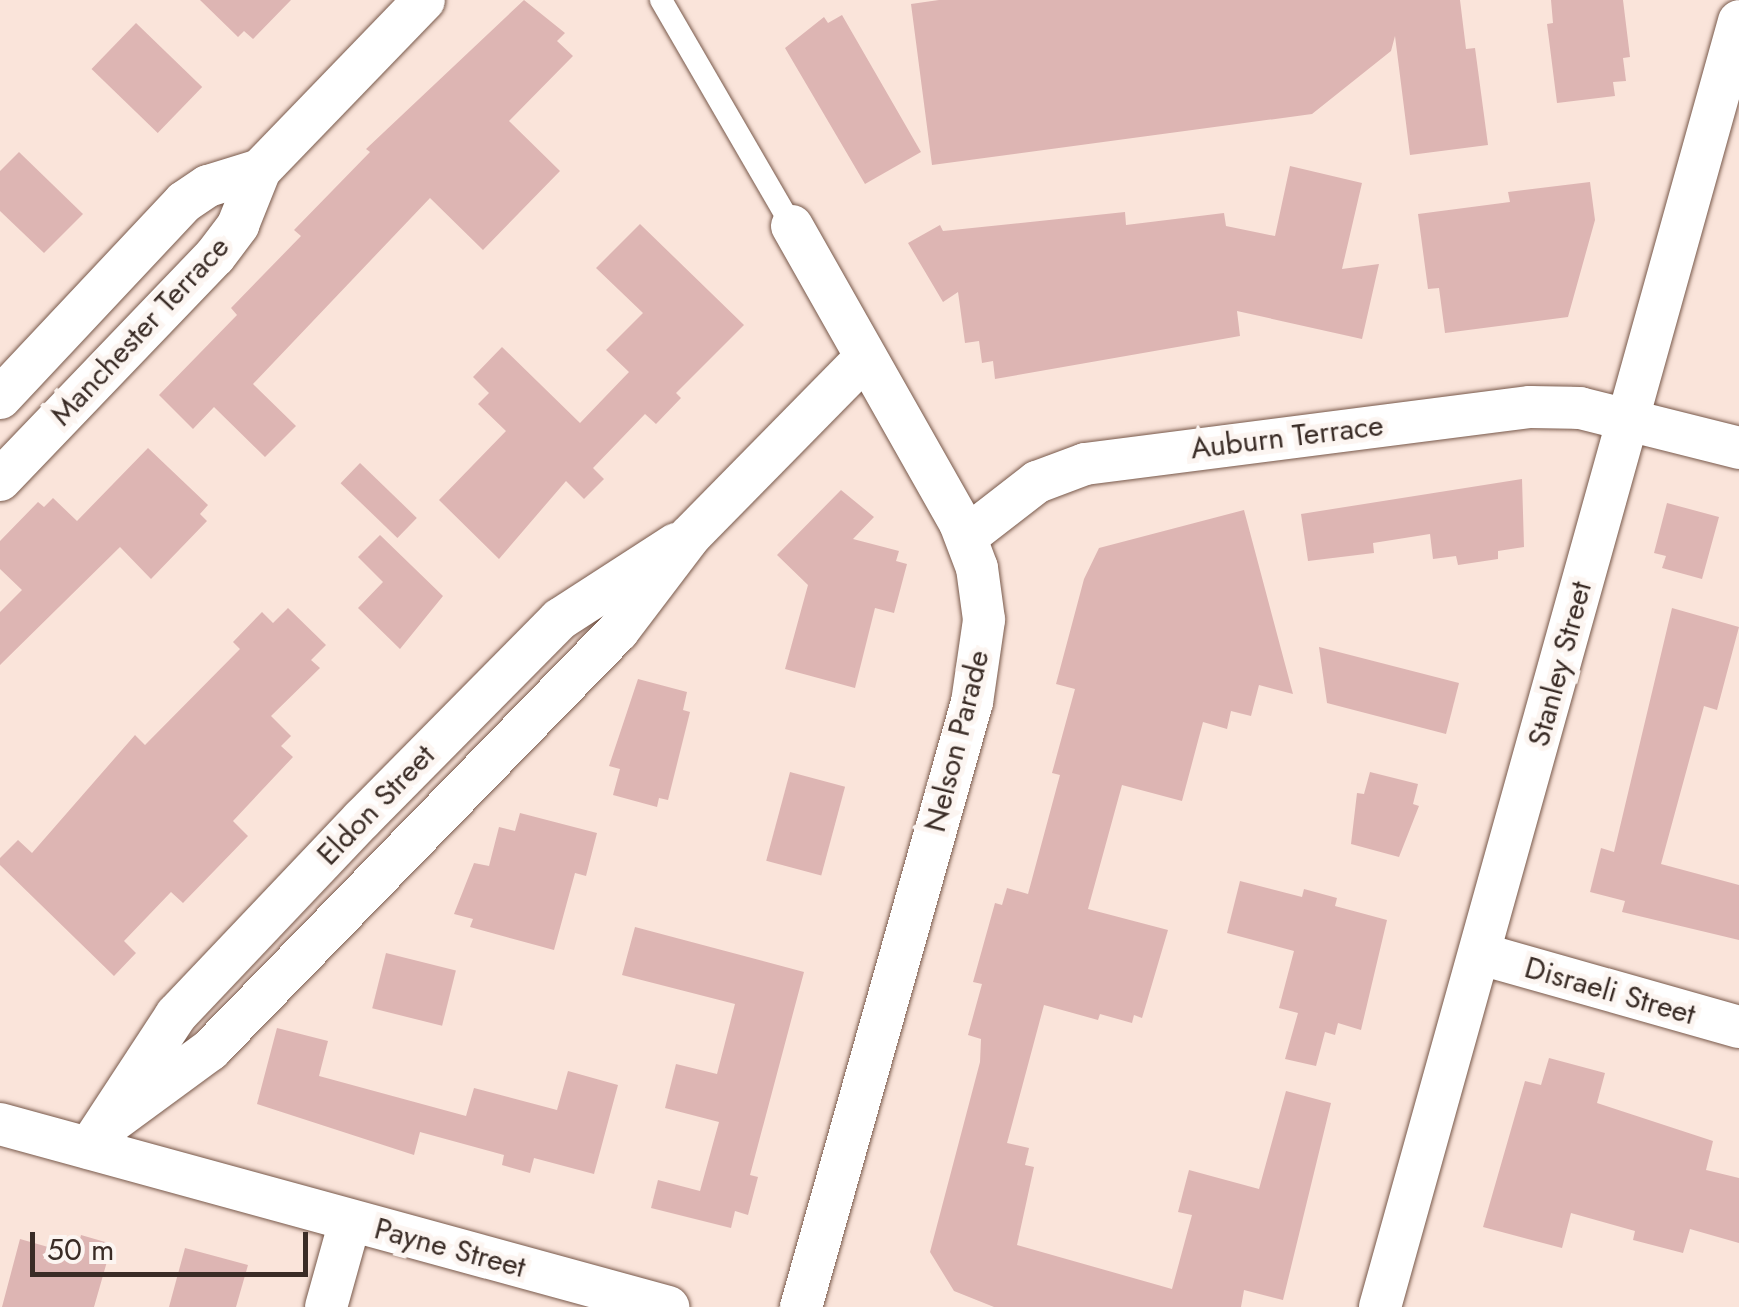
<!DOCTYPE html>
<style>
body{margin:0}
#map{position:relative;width:1739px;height:1307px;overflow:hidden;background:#fae4da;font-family:Jost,sans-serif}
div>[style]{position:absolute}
.building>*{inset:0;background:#ddb5b3;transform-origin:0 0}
.roads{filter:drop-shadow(0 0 2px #78594b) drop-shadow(0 0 2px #78594b)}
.lane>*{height:22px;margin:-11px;padding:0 11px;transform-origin:11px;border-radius:11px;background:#fff}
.street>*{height:42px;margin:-21px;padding:0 21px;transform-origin:21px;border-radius:21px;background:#fff}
span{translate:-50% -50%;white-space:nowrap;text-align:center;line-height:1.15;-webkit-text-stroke:10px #fcf5f1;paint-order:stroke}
.street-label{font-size:30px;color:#3a2c26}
.scale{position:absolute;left:30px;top:1232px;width:278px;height:45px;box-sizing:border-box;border:5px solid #3a2c26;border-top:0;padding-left:12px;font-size:30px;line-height:35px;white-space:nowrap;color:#3a2c26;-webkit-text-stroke:8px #fcf5f1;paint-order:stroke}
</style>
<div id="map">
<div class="building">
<i style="clip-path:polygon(200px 0,291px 0,253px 39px,244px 31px,238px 37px)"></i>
<i style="clip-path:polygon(524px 0,565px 33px,557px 41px,573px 56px,509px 121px,560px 171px,483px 250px,430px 198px,253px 384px,296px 426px,265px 457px,214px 407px,193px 429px,159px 395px,237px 315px,231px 308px,301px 236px,294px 230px,370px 152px,366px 149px)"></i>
<i style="clip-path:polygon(939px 0,1460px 0,1466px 49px,1475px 48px,1488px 145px,1410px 155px,1395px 36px,1391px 51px,1312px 114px,932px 165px,911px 4px)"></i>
<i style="clip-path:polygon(1551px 0,1623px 0,1630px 57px,1623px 58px,1626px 81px,1613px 82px,1615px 96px,1557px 103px,1547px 24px,1553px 23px)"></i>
<i style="clip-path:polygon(842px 15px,921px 152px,865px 184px,785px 48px,824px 17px,828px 23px)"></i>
<i style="left:136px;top:23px;width:92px;height:64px;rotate:44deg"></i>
<i style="clip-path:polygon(19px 152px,83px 214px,44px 253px,0 211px,0 171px)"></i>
<i style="clip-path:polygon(1290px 166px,1362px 183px,1342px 269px,1379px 264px,1362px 339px,1237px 311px,1240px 336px,995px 379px,993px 361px,982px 363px,979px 341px,965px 343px,958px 292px,943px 302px,908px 243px,940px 225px,943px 231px,1125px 212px,1126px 225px,1224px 213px,1226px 226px,1275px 236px)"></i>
<i style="clip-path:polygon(1590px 182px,1595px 220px,1568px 317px,1445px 333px,1439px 288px,1428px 289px,1418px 214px,1510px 202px,1508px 192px)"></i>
<i style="clip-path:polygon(640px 224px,744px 325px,676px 393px,681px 398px,656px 424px,645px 414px,593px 468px,604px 479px,584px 499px,566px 481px,499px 559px,439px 500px,506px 431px,478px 404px,489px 393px,473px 377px,502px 347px,580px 423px,629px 372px,606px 350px,643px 313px,596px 268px)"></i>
<i style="clip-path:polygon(148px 448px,208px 505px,200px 514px,207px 521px,151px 579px,120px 547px,0 665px,0 612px,22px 590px,0 569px,0 541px,38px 502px,44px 507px,53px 498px,77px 521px)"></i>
<i style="left:360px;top:463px;width:79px;height:28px;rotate:44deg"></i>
<i style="clip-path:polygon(1522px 479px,1524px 547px,1498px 551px,1498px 559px,1458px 565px,1456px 556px,1433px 559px,1430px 534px,1373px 543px,1374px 553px,1308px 561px,1301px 514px)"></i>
<i style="clip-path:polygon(841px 490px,874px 517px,853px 539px,899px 551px,896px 561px,907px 564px,894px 613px,875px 608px,855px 688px,785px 669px,808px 585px,777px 555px)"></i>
<i style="clip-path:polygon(1667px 503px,1719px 517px,1702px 579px,1662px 568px,1666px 556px,1654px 553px)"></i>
<i style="clip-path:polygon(1244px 510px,1293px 694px,1259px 685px,1251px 716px,1231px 711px,1227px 729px,1203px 722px,1182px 801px,1122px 785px,1088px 909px,1168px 930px,1142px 1018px,1134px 1015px,1132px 1023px,1100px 1014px,1098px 1020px,1044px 1005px,1007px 1143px,1029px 1148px,1025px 1165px,1034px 1167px,1017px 1245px,1172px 1289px,1192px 1215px,1178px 1212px,1189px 1170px,1259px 1189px,1286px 1091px,1331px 1103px,1283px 1300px,1244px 1290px,1241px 1307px,994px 1307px,954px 1291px,930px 1252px,980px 1062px,981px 1039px,968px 1035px,982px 984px,973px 982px,995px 903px,1002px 905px,1007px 888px,1028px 894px,1060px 775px,1052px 773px,1075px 689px,1056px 684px,1084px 579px,1099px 548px)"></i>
<i style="clip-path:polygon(380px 535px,443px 596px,400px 649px,358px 608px,383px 582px,358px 557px)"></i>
<i style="clip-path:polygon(288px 608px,326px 645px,311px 660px,320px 668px,271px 716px,291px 736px,281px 746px,293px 757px,233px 821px,248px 836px,183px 903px,171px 892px,124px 941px,136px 953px,114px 976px,0 865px,0 858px,18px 840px,32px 853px,135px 735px,145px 745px,240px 649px,233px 642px,262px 612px,273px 623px)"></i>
<i style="clip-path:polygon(1672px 608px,1739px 627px,1717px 710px,1704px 706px,1661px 864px,1739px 885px,1739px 940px,1622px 912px,1625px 901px,1590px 892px,1601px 848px,1614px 852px)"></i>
<i style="clip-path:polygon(1319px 647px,1459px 683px,1446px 734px,1327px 703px)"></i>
<i style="clip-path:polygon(638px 679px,687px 692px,683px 710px,690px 712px,668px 800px,659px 798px,657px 807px,613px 795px,620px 769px,609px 766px)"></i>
<i style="left:790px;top:772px;width:57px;height:92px;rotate:15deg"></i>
<i style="clip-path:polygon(1370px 772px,1418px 784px,1413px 804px,1419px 806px,1399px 857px,1351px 844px,1357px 793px,1364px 794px)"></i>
<i style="clip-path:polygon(520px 813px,597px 833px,586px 876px,575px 873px,554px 950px,470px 927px,473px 919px,454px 914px,474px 863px,489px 866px,499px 827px,515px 831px)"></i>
<i style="clip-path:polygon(1240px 881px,1302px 897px,1304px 889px,1337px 898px,1335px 906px,1387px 920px,1361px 1030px,1338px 1023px,1335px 1035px,1325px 1032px,1316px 1066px,1285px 1059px,1298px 1013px,1279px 1008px,1294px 951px,1227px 933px)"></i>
<i style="clip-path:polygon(635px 927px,804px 972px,750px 1175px,758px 1177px,748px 1215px,735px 1211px,731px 1228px,651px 1208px,658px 1180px,700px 1191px,719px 1122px,665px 1108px,676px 1064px,717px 1074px,735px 1004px,622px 975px)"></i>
<i style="left:386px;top:953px;width:72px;height:57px;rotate:14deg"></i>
<i style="clip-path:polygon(277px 1028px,328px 1041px,319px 1076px,466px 1116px,474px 1088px,557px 1110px,568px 1071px,618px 1085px,594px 1174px,534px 1158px,530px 1173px,502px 1165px,504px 1155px,420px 1132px,414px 1155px,257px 1104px)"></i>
<i style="clip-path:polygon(1549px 1058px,1605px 1073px,1597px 1103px,1713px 1141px,1706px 1170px,1739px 1178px,1739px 1243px,1690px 1229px,1683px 1253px,1633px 1240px,1635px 1231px,1571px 1213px,1562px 1248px,1483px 1227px,1525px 1081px,1541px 1085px)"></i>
<i style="clip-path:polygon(81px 1235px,112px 1244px,94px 1307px,2px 1307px,20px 1239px,76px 1255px)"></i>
<i style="clip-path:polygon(185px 1248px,248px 1265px,236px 1307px,169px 1307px)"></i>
</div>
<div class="roads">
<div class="lane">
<i style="left:661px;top:0;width:261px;rotate:59.9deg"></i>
</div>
<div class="street">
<i style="left:792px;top:226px;width:341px;rotate:60.5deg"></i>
<i style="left:960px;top:523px;width:48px;rotate:69.3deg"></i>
<i style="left:977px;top:568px;width:52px;rotate:82.3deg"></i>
<i style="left:984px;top:620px;width:83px;rotate:98.3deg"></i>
<i style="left:972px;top:702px;width:629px;rotate:105.78deg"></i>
<i style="left:0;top:398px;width:269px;rotate:-46.8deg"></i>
<i style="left:184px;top:202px;width:29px;rotate:-34deg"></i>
<i style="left:208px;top:186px;width:54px;rotate:-17.1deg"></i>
<i style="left:0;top:480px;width:310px;rotate:-46.2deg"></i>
<i style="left:215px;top:256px;width:39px;rotate:-53deg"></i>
<i style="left:238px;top:225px;width:59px;rotate:-68.2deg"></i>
<i style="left:260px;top:170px;width:236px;rotate:-46deg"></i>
<i style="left:966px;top:537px;width:90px;rotate:-37.8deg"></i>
<i style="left:1037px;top:482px;width:51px;rotate:-20.6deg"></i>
<i style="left:1085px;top:464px;width:449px;rotate:-7.3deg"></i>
<i style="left:1530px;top:407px;width:50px;rotate:1.1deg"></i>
<i style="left:1580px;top:408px;width:164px;rotate:14.1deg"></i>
<i style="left:1481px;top:954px;width:268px;rotate:15.8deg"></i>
<i style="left:112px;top:1122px;width:122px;rotate:-36.3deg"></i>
<i style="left:210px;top:1050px;width:585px;rotate:-45.76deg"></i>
<i style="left:618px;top:631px;width:119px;rotate:-52.8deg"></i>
<i style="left:690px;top:536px;width:250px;rotate:-45.5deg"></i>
<i style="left:0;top:1124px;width:693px;rotate:15.32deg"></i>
<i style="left:89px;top:1148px;width:159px;rotate:-56.8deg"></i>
<i style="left:176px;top:1015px;width:270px;rotate:-46.5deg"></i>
<i style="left:362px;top:819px;width:281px;rotate:-45.3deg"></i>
<i style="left:560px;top:619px;width:138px;rotate:-32.9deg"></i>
<i style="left:326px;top:1307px;width:89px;rotate:-74.4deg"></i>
<i style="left:1380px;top:1307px;width:1335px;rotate:-74.4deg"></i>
</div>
</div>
<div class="street-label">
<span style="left:140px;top:331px;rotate:-47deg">Manchester Terrace</span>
<span style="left:1287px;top:437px;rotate:-7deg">Auburn Terrace</span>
<span style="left:1560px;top:664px;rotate:-75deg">Stanley Street</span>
<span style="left:957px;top:741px;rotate:-76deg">Nelson Parade</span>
<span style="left:376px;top:805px;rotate:-46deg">Eldon Street</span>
<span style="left:1610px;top:991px;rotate:16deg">Disraeli Street</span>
<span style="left:450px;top:1248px;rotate:15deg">Payne Street</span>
</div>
<div class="scale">50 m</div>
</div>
